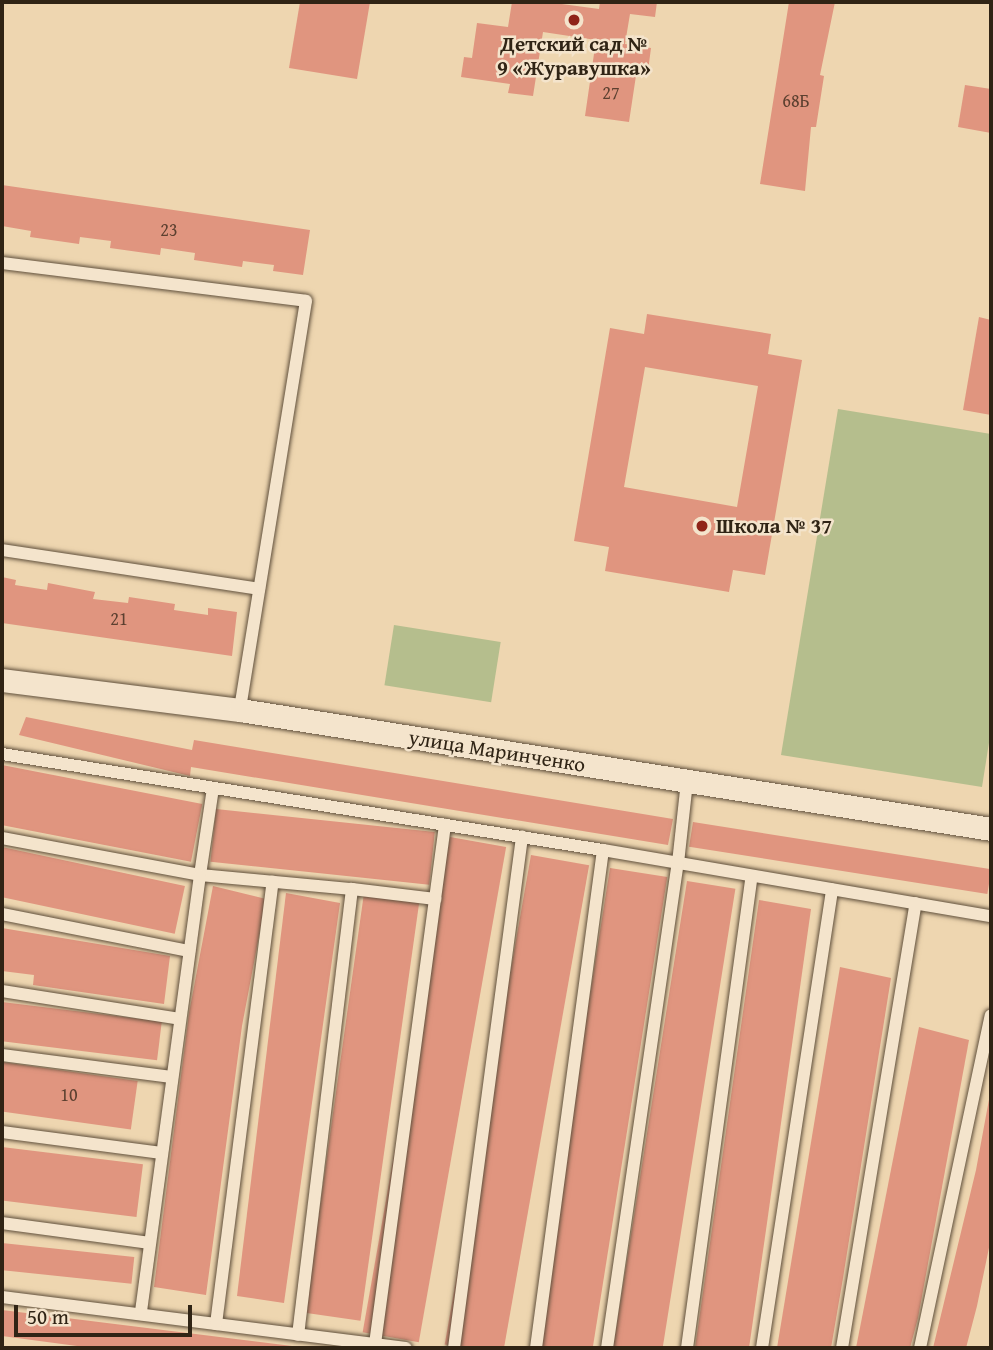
<!DOCTYPE html>
<meta charset="utf-8">
<style>
body{margin:0}
#map{position:relative;width:993px;height:1350px;overflow:hidden;background:#eed6b0;font-family:"Gentium Book Plus",serif}
div>[style]{position:absolute}
.green>*{inset:0;background:#b5be8d;transform-origin:0 0}
.building>*{inset:0;background:#e0957f;transform-origin:0 0}
.roads{filter:drop-shadow(0 0 2px #60503c) drop-shadow(0 0 2px #60503c)}
.service>*{height:12px;margin:-6px;padding:0 6px;transform-origin:6px;border-radius:6px;background:#f4e4cc}
.minor>*{height:23px;margin:-11.5px;padding:0 11.5px;transform-origin:11.5px;border-radius:11.5px;background:#f4e4cc}
.dots>*{width:19px;height:19px;translate:-50% -50%;box-sizing:border-box;border:4px solid #f4e4cc;border-radius:50%}
span{translate:-50% -50%;white-space:nowrap;text-align:center;line-height:1.15;-webkit-text-stroke:5px #f4e4cc;paint-order:stroke}
.number-label{font-size:18px;color:#5c4030}
.number-label span{-webkit-text-stroke-width:0}
.poi-label{font-size:21px;color:#302415;font-weight:700}
.left{translate:0 -50%;text-align:left}
.street-label{font-size:21px;color:#302415}
.frame{position:absolute;inset:0;border:4px solid #302415;pointer-events:none}
.scale{position:absolute;left:14px;top:1305px;width:178px;height:32px;box-sizing:border-box;border:4px solid #302415;border-top:0;padding-left:9px;font-size:21px;line-height:24px;white-space:nowrap;color:#302415;-webkit-text-stroke:5px #f4e4cc;paint-order:stroke}
</style>
<div id="map">
<div class="green">
<i style="clip-path:polygon(838px 409px,991px 434px,991px 730px,982px 787px,781px 755px)"></i>
<i style="left:394px;top:625px;width:108px;height:61px;rotate:9deg"></i>
</div>
<div class="building">
<i style="clip-path:polygon(300px 2px,370px 2px,357px 79px,289px 68px)"></i>
<i style="clip-path:polygon(512px 2px,547px 2px,599px 9px,600px 2px,657px 2px,655px 17px,630px 14px,625px 44px,651px 48px,648px 71px,637px 69px,629px 122px,585px 116px,596px 40px,543px 32px,533px 96px,508px 93px,510px 84px,461px 77px,464px 57px,472px 58px,477px 23px,508px 27px)"></i>
<i style="clip-path:polygon(789px 2px,835px 2px,820px 75px,824px 76px,816px 127px,811px 127px,805px 191px,760px 184px)"></i>
<i style="clip-path:polygon(965px 85px,991px 89px,991px 133px,958px 127px)"></i>
<i style="clip-path:polygon(2px 185px,310px 230px,303px 275px,273px 271px,274px 265px,243px 261px,242px 267px,194px 260px,195px 253px,161px 248px,160px 255px,110px 248px,111px 241px,80px 237px,79px 244px,30px 237px,31px 231px,2px 226px)"></i>
<i style="clip-path:polygon(evenodd,647px 314px,771px 334px,768px 354px,802px 360px,765px 575px,733px 570px,729px 592px,605px 571px,609px 547px,574px 541px,610px 328px,644px 334px,647px 314px,645px 367px,758px 386px,737px 507px,624px 487px,645px 367px)"></i>
<i style="clip-path:polygon(979px 317px,991px 320px,991px 415px,963px 410px)"></i>
<i style="clip-path:polygon(2px 577px,16px 580px,15px 585px,47px 590px,48px 583px,95px 592px,93px 599px,128px 603px,129px 597px,175px 604px,174px 610px,208px 615px,208px 608px,237px 612px,232px 656px,2px 623px)"></i>
<i style="clip-path:polygon(26px 717px,192px 750px,194px 740px,673px 819px,668px 845px,191px 767px,190px 776px,19px 735px)"></i>
<i style="left:2px;top:765px;width:204px;height:59px;rotate:11deg"></i>
<i style="left:216px;top:809px;width:220px;height:53px;rotate:6deg"></i>
<i style="left:693px;top:822px;width:302px;height:25px;rotate:9deg"></i>
<i style="left:450px;top:837px;width:57px;height:503px;rotate:10deg"></i>
<i style="left:2px;top:847px;width:187px;height:49px;rotate:12deg"></i>
<i style="left:531px;top:855px;width:59px;height:497px;rotate:10deg"></i>
<i style="left:610px;top:868px;width:58px;height:484px;rotate:9deg"></i>
<i style="left:687px;top:881px;width:49px;height:472px;rotate:9deg"></i>
<i style="clip-path:polygon(213px 886px,266px 899px,242px 1026px,206px 1295px,154px 1287px,189px 1013px)"></i>
<i style="clip-path:polygon(286px 893px,340px 903px,284px 1303px,237px 1296px)"></i>
<i style="left:364px;top:893px;width:56px;height:424px;rotate:8deg"></i>
<i style="clip-path:polygon(759px 900px,811px 909px,767px 1223px,749px 1348px,695px 1348px)"></i>
<i style="clip-path:polygon(2px 928px,170px 956px,164px 1004px,33px 985px,34px 975px,2px 971px)"></i>
<i style="clip-path:polygon(840px 967px,891px 978px,843px 1278px,831px 1348px,777px 1348px)"></i>
<i style="left:2px;top:1002px;width:161px;height:39px;rotate:7deg"></i>
<i style="clip-path:polygon(919px 1027px,969px 1040px,918px 1318px,910px 1348px,856px 1348px)"></i>
<i style="left:2px;top:1062px;width:137px;height:49px;rotate:8deg"></i>
<i style="clip-path:polygon(990px 1094px,991px 1238px,977px 1306px,966px 1348px,933px 1348px,976px 1170px)"></i>
<i style="left:2px;top:1147px;width:142px;height:53px;rotate:7deg"></i>
<i style="left:2px;top:1243px;width:133px;height:27px;rotate:6deg"></i>
<i style="clip-path:polygon(2px 1310px,300px 1347px,300px 1348px,92px 1348px,2px 1336px)"></i>
</div>
<div class="roads">
<div class="service">
<i style="left:2px;top:263px;width:306px;rotate:7.1deg"></i>
<i style="left:306px;top:301px;width:414px;rotate:99.2deg"></i>
<i style="left:2px;top:550px;width:260px;rotate:8.6deg"></i>
<i style="left:2px;top:754px;width:609px;rotate:9.08deg"></i>
<i style="left:213px;top:788px;width:88px;rotate:98.5deg"></i>
<i style="left:200px;top:875px;width:153px;rotate:5.3deg"></i>
<i style="left:352px;top:889px;width:449px;rotate:96.9deg"></i>
<i style="left:2px;top:838px;width:201px;rotate:10.6deg"></i>
<i style="left:200px;top:875px;width:443px;rotate:97.7deg"></i>
<i style="left:352px;top:889px;width:84px;rotate:6.9deg"></i>
<i style="left:2px;top:914px;width:191px;rotate:11.2deg"></i>
<i style="left:2px;top:991px;width:180px;rotate:8.9deg"></i>
<i style="left:2px;top:1055px;width:171px;rotate:7.4deg"></i>
<i style="left:2px;top:1132px;width:161px;rotate:7.5deg"></i>
<i style="left:2px;top:1223px;width:149px;rotate:7.7deg"></i>
<i style="left:2px;top:1297px;width:407px;rotate:7.2deg"></i>
<i style="left:216px;top:1324px;width:446px;rotate:-82.7deg"></i>
<i style="left:375px;top:1344px;width:524px;rotate:-82.32deg"></i>
<i style="left:454px;top:1348px;width:516px;rotate:-82.42deg"></i>
<i style="left:536px;top:1348px;width:502px;rotate:-82.34deg"></i>
<i style="left:603px;top:850px;width:394px;rotate:9.7deg"></i>
<i style="left:607px;top:1348px;width:490px;rotate:-81.7deg"></i>
<i style="left:678px;top:863px;width:82px;rotate:-83.7deg"></i>
<i style="left:687px;top:1348px;width:476px;rotate:-82.2deg"></i>
<i style="left:762px;top:1348px;width:464px;rotate:-81.3deg"></i>
<i style="left:842px;top:1348px;width:451px;rotate:-80.6deg"></i>
<i style="left:920px;top:1348px;width:340px;rotate:-78deg"></i>
</div>
<div class="minor">
<i style="left:2px;top:680px;width:240px;rotate:7.2deg"></i>
<i style="left:240px;top:710px;width:760px;rotate:9deg"></i>
</div>
</div>
<div class="dots">
<i style="left:574px;top:20px;background:#8f2418"></i>
<i style="left:702px;top:526px;background:#8f2418"></i>
</div>
<div class="number-label">
<span style="left:611px;top:93px">27</span>
<span style="left:796px;top:101px">68Б</span>
<span style="left:169px;top:230px">23</span>
<span style="left:119px;top:619px">21</span>
<span style="left:69px;top:1095px">10</span>
</div>
<div class="poi-label">
<span style="left:574px;top:56px">Детский сад №<br>9 «Журавушка»</span>
<span class="left" style="left:716px;top:526px">Школа № 37</span>
</div>
<div class="street-label">
<span style="left:497px;top:751px;rotate:9deg">улица Маринченко</span>
</div>
<div class="frame"></div>
<div class="scale">50 m</div>
</div>
